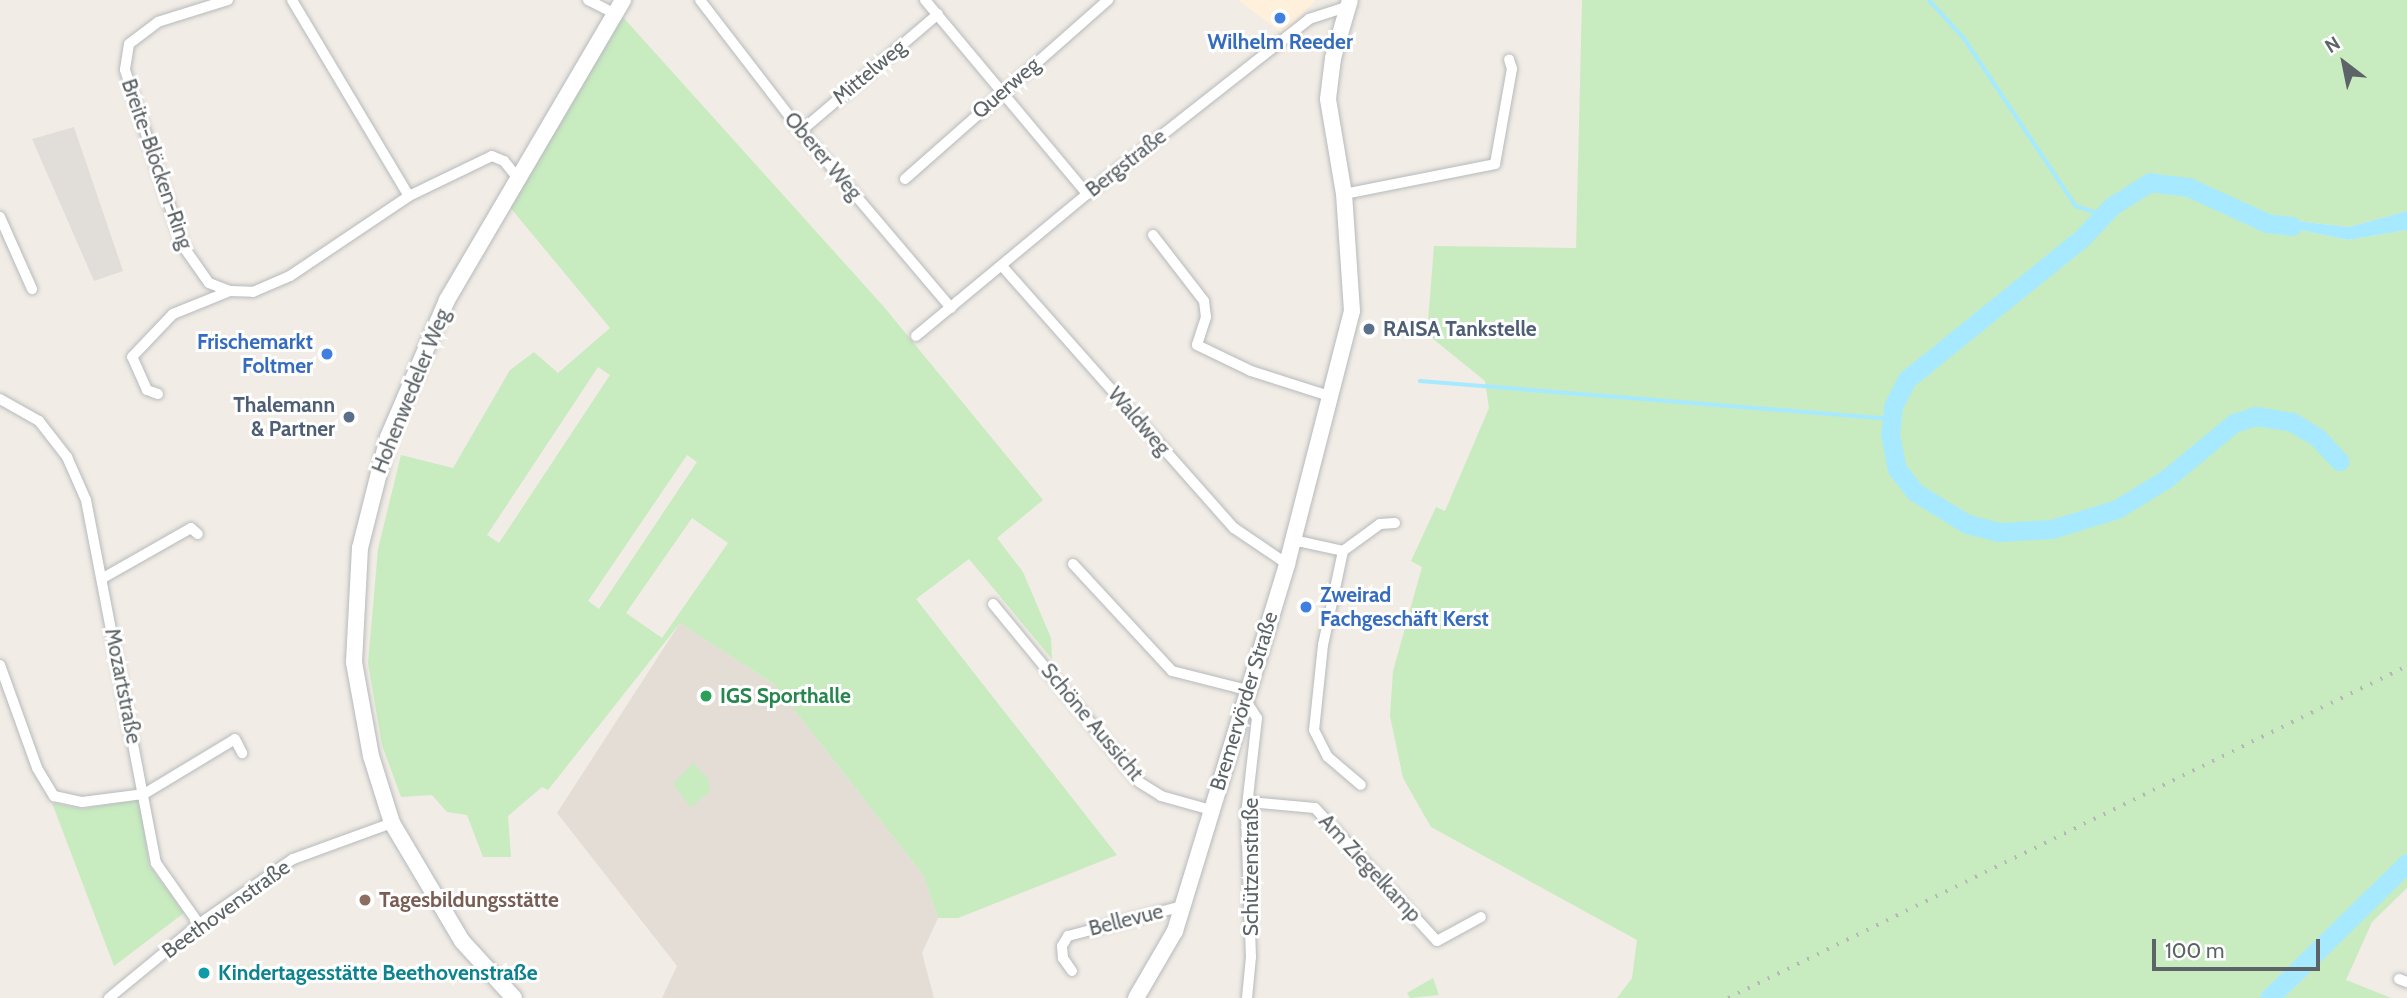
<!DOCTYPE html>
<meta charset="utf-8">
<style>
body{margin:0}
#map{position:relative;width:2407px;height:998px;overflow:hidden;background:#f1ece5;font-family:Cabin,sans-serif}
div>[style]{position:absolute}
.commercial>*{inset:0;background:#fff0dc}
.industrial>*{inset:0;background:#e1deda}
.education>*{inset:0;background:#e3ddd6}
.green>*{inset:0;background:#c8ebc0}
.water>*{inset:0;background:#a7eaff}
.stream>*{height:3.5px;margin:-1.75px;padding:0 1.75px;transform-origin:1.75px;border-radius:1.75px;background:#a7eaff}
.river>*{height:19px;margin:-9.5px;padding:0 9.5px;transform-origin:9.5px;border-radius:9.5px;background:#a7eaff}
.roads{filter:drop-shadow(0 0 2px #b6babd) drop-shadow(0 0 2px #b6babd)}
.street>*{height:10px;margin:-5px;padding:0 5px;transform-origin:5px;border-radius:5px;background:#fff}
.secondary>*{height:16px;margin:-8px;padding:0 8px;transform-origin:8px;border-radius:8px;background:#fff}
.rail>*{height:3.5px;margin-top:-1.75px;transform-origin:0;background:repeating-linear-gradient(90deg,#b5b6b7 0 2px,transparent 0 11px)}
.dots>*{width:19px;height:19px;translate:-50% -50%;box-sizing:border-box;border:4px solid #fff;border-radius:50%}
span{translate:-50% -50%;white-space:nowrap;text-align:center;line-height:1.15;-webkit-text-stroke:6px #fff;paint-order:stroke}
.shop-label{font-size:21px;color:#366cbe;font-weight:700}
.right{translate:-100% -50%;text-align:right}
.left{translate:0 -50%;text-align:left}
.street-label{font-size:21px;color:#5d6467}
.service-label{font-size:21px;color:#4e5e75;font-weight:700}
.leisure-label{font-size:21px;color:#27864d;font-weight:700}
.education-label{font-size:21px;color:#785e54;font-weight:700}
.culture-label{font-size:21px;color:#0d838f;font-weight:700}
.north{position:absolute;left:2309px;top:28px;width:70px;height:70px;-webkit-text-stroke:5px #fff;paint-order:stroke;rotate:328deg;font-size:19px;font-weight:700;line-height:28px;text-align:center;color:#5d6467}
.north::after{content:'';display:block;margin:auto;width:24px;height:32px;background:#5d6467;clip-path:polygon(50% 0,100% 100%,50% 72%,0 100%)}
.scale{position:absolute;left:2152px;top:939px;width:168px;height:32px;box-sizing:border-box;border:4px solid #5d6467;border-top:0;padding-left:9px;font-size:21px;line-height:24px;white-space:nowrap;color:#5d6467;-webkit-text-stroke:5px #fff;paint-order:stroke}
</style>
<div id="map">
<div class="commercial">
<i style="clip-path:polygon(1238px 0,1316px 0,1283px 34px)"></i>
</div>
<div class="industrial">
<i style="clip-path:polygon(74px 127px,123px 271px,94px 281px,32px 139px)"></i>
</div>
<div class="education">
<i style="clip-path:polygon(680px 623px,775px 685px,923px 875px,938px 918px,922px 953px,934px 998px,662px 998px,677px 966px,557px 813px)"></i>
</div>
<div class="green">
<i style="clip-path:polygon(1582px 0,2407px 0,2407px 211px,2349px 227px,2270px 218px,2203px 193px,2267px 223px,2348px 240px,2407px 230px,2407px 888px,2372px 922px,2346px 980px,2391px 998px,1617px 998px,1632px 978px,1637px 940px,1431px 827px,1403px 778px,1390px 716px,1393px 671px,1422px 567px,1411px 561px,1436px 507px,1445px 511px,1489px 408px,1485px 381px,1427px 334px,1434px 246px,1576px 248px)"></i>
<i style="clip-path:polygon(evenodd,621px 15px,884px 307px,1043px 500px,997px 538px,1023px 572px,1051px 638px,1052px 659px,969px 559px,916px 599px,1117px 855px,958px 918px,938px 918px,923px 875px,775px 685px,680px 623px,548px 790px,542px 787px,508px 816px,511px 857px,483px 857px,467px 815px,447px 812px,432px 795px,401px 797px,382px 745px,368px 663px,378px 549px,401px 455px,453px 468px,510px 370px,534px 352px,558px 373px,610px 328px,509px 206px,621px 15px,598px 367px,610px 375px,499px 543px,487px 535px,598px 367px,621px 15px,687px 455px,697px 462px,599px 609px,588px 601px,687px 455px,621px 15px,692px 518px,728px 543px,662px 638px,626px 613px,692px 518px)"></i>
<i style="clip-path:polygon(693px 763px,708px 778px,710px 792px,690px 807px,673px 784px)"></i>
<i style="clip-path:polygon(140px 799px,149px 865px,184px 913px,114px 966px,52px 803px,83px 809px)"></i>
<i style="clip-path:polygon(1433px 978px,1439px 995px,1410px 998px,1407px 993px)"></i>
</div>
<div class="water">
<i style="clip-path:polygon(2188px 187px,2270px 218px,2349px 227px,2407px 211px,2407px 230px,2348px 240px,2267px 223px)"></i>
</div>
<div class="stream">
<i style="left:1929px;top:0;width:52px;rotate:47.4deg"></i>
<i style="left:1964px;top:38px;width:202px;rotate:56.3deg"></i>
<i style="left:2076px;top:206px;width:28px;rotate:18deg"></i>
<i style="left:1420px;top:381px;width:473px;rotate:4.6deg"></i>
</div>
<div class="river">
<i style="left:2292px;top:226px;width:25px;rotate:-173deg"></i>
<i style="left:2267px;top:223px;width:87px;rotate:-155.5deg"></i>
<i style="left:2188px;top:187px;width:38px;rotate:-173deg"></i>
<i style="left:2150px;top:182px;width:45px;rotate:147.7deg"></i>
<i style="left:2112px;top:206px;width:44px;rotate:133.2deg"></i>
<i style="left:2082px;top:238px;width:225px;rotate:141.1deg"></i>
<i style="left:1907px;top:379px;width:31px;rotate:117deg"></i>
<i style="left:1893px;top:407px;width:27px;rotate:96deg"></i>
<i style="left:1890px;top:434px;width:36px;rotate:79deg"></i>
<i style="left:1897px;top:469px;width:29px;rotate:52deg"></i>
<i style="left:1915px;top:492px;width:61px;rotate:31.6deg"></i>
<i style="left:1967px;top:524px;width:34px;rotate:14deg"></i>
<i style="left:2000px;top:532px;width:52px;rotate:-3.3deg"></i>
<i style="left:2052px;top:529px;width:68px;rotate:-17.1deg"></i>
<i style="left:2117px;top:509px;width:57px;rotate:-31.5deg"></i>
<i style="left:2166px;top:479px;width:88px;rotate:-39.5deg"></i>
<i style="left:2234px;top:423px;width:22px;rotate:-18deg"></i>
<i style="left:2255px;top:416px;width:37px;rotate:9deg"></i>
<i style="left:2292px;top:422px;width:29px;rotate:31deg"></i>
<i style="left:2317px;top:437px;width:33px;rotate:47deg"></i>
<i style="left:2269px;top:998px;width:193px;rotate:-44.4deg"></i>
</div>
<div class="roads">
<div class="street">
<i style="left:228px;top:0;width:73px;rotate:162.6deg"></i>
<i style="left:158px;top:22px;width:36px;rotate:143deg"></i>
<i style="left:129px;top:44px;width:26px;rotate:99deg"></i>
<i style="left:125px;top:70px;width:185px;rotate:71.8deg"></i>
<i style="left:183px;top:246px;width:45px;rotate:54.9deg"></i>
<i style="left:209px;top:283px;width:22px;rotate:21deg"></i>
<i style="left:230px;top:291px;width:23px;rotate:2deg"></i>
<i style="left:253px;top:292px;width:40px;rotate:-23.4deg"></i>
<i style="left:290px;top:276px;width:143px;rotate:-33.9deg"></i>
<i style="left:409px;top:196px;width:92px;rotate:-25.7deg"></i>
<i style="left:492px;top:156px;width:13px;rotate:23deg"></i>
<i style="left:504px;top:161px;width:19px;rotate:51deg"></i>
<i style="left:292px;top:0;width:228px;rotate:59.2deg"></i>
<i style="left:588px;top:0;width:30px;rotate:27deg"></i>
<i style="left:700px;top:0;width:165px;rotate:52.4deg"></i>
<i style="left:801px;top:131px;width:232px;rotate:49.7deg"></i>
<i style="left:925px;top:0;width:253px;rotate:50.1deg"></i>
<i style="left:801px;top:131px;width:180px;rotate:-40.5deg"></i>
<i style="left:905px;top:179px;width:271px;rotate:-41.4deg"></i>
<i style="left:1344px;top:194px;width:154px;rotate:-11.2deg"></i>
<i style="left:1495px;top:164px;width:97px;rotate:-79.9deg"></i>
<i style="left:1512px;top:69px;width:10px;rotate:-107deg"></i>
<i style="left:0;top:217px;width:79px;rotate:66deg"></i>
<i style="left:1153px;top:235px;width:83px;rotate:52.3deg"></i>
<i style="left:1204px;top:301px;width:16px;rotate:83deg"></i>
<i style="left:1206px;top:317px;width:29px;rotate:108deg"></i>
<i style="left:1197px;top:345px;width:60px;rotate:25.7deg"></i>
<i style="left:1251px;top:371px;width:82px;rotate:17.8deg"></i>
<i style="left:1002px;top:266px;width:350px;rotate:48.5deg"></i>
<i style="left:1234px;top:528px;width:64px;rotate:34.2deg"></i>
<i style="left:916px;top:336px;width:222px;rotate:-39.7deg"></i>
<i style="left:1087px;top:194px;width:283px;rotate:-38.2deg"></i>
<i style="left:1309px;top:19px;width:39px;rotate:-18deg"></i>
<i style="left:158px;top:394px;width:12px;rotate:-160deg"></i>
<i style="left:147px;top:390px;width:36px;rotate:-114deg"></i>
<i style="left:132px;top:357px;width:59px;rotate:-46.4deg"></i>
<i style="left:173px;top:314px;width:61px;rotate:-22deg"></i>
<i style="left:0;top:399px;width:45px;rotate:29.4deg"></i>
<i style="left:39px;top:421px;width:46px;rotate:52.1deg"></i>
<i style="left:67px;top:457px;width:47px;rotate:66.2deg"></i>
<i style="left:86px;top:500px;width:370px;rotate:79.1deg"></i>
<i style="left:156px;top:863px;width:75px;rotate:54.8deg"></i>
<i style="left:1293px;top:540px;width:51px;rotate:12.4deg"></i>
<i style="left:1343px;top:551px;width:96px;rotate:102deg"></i>
<i style="left:1323px;top:645px;width:85px;rotate:96deg"></i>
<i style="left:1314px;top:730px;width:30px;rotate:63deg"></i>
<i style="left:1328px;top:757px;width:43px;rotate:40.3deg"></i>
<i style="left:1343px;top:551px;width:46px;rotate:-36.1deg"></i>
<i style="left:1380px;top:524px;width:15px;rotate:-4deg"></i>
<i style="left:1073px;top:564px;width:146px;rotate:47.2deg"></i>
<i style="left:1172px;top:671px;width:77px;rotate:14.2deg"></i>
<i style="left:103px;top:578px;width:101px;rotate:-29.6deg"></i>
<i style="left:191px;top:528px;width:9px;rotate:41deg"></i>
<i style="left:993px;top:604px;width:230px;rotate:50.6deg"></i>
<i style="left:1139px;top:782px;width:26px;rotate:32deg"></i>
<i style="left:1161px;top:796px;width:52px;rotate:15.6deg"></i>
<i style="left:0;top:665px;width:109px;rotate:70.2deg"></i>
<i style="left:37px;top:768px;width:33px;rotate:59deg"></i>
<i style="left:54px;top:796px;width:29px;rotate:12deg"></i>
<i style="left:82px;top:802px;width:63px;rotate:-7.4deg"></i>
<i style="left:144px;top:794px;width:106px;rotate:-31.1deg"></i>
<i style="left:235px;top:739px;width:16px;rotate:63deg"></i>
<i style="left:1244px;top:698px;width:24px;rotate:57deg"></i>
<i style="left:1257px;top:718px;width:98px;rotate:96.5deg"></i>
<i style="left:1246px;top:815px;width:142px;rotate:88deg"></i>
<i style="left:1251px;top:957px;width:41px;rotate:95.6deg"></i>
<i style="left:1249px;top:802px;width:66px;rotate:5.2deg"></i>
<i style="left:1315px;top:808px;width:180px;rotate:47.5deg"></i>
<i style="left:1437px;top:941px;width:50px;rotate:-28.6deg"></i>
<i style="left:1072px;top:971px;width:16px;rotate:-125deg"></i>
<i style="left:1063px;top:958px;width:12px;rotate:-95deg"></i>
<i style="left:1062px;top:946px;width:12px;rotate:-59deg"></i>
<i style="left:1068px;top:936px;width:118px;rotate:-14.7deg"></i>
<i style="left:2399px;top:979px;width:9px;rotate:21deg"></i>
<i style="left:109px;top:998px;width:117px;rotate:-39.4deg"></i>
<i style="left:199px;top:924px;width:114px;rotate:-34.7deg"></i>
<i style="left:293px;top:859px;width:105px;rotate:-20deg"></i>
</div>
<div class="secondary">
<i style="left:514px;top:998px;width:77px;rotate:-132.4deg"></i>
<i style="left:462px;top:941px;width:137px;rotate:-120.7deg"></i>
<i style="left:392px;top:823px;width:70px;rotate:-107.4deg"></i>
<i style="left:371px;top:756px;width:96px;rotate:-100.3deg"></i>
<i style="left:354px;top:662px;width:114px;rotate:-87deg"></i>
<i style="left:360px;top:548px;width:114px;rotate:-75.8deg"></i>
<i style="left:388px;top:437px;width:149px;rotate:-66.7deg"></i>
<i style="left:447px;top:300px;width:348px;rotate:-59.6deg"></i>
<i style="left:1136px;top:998px;width:78px;rotate:-59.8deg"></i>
<i style="left:1175px;top:931px;width:384px;rotate:-73deg"></i>
<i style="left:1287px;top:564px;width:261px;rotate:-75.6deg"></i>
<i style="left:1352px;top:311px;width:117px;rotate:-93.9deg"></i>
<i style="left:1344px;top:194px;width:96px;rotate:-99.6deg"></i>
<i style="left:1328px;top:99px;width:41px;rotate:-83deg"></i>
<i style="left:1333px;top:58px;width:60px;rotate:-73.7deg"></i>
</div>
</div>
<div class="rail">
<i style="left:1728px;top:998px;width:756px;rotate:-26.06deg"></i>
</div>
<div class="dots">
<i style="left:1280px;top:18px;background:#3f7fe0"></i>
<i style="left:1369px;top:329px;background:#5c6f8a"></i>
<i style="left:327px;top:354px;background:#3f7fe0"></i>
<i style="left:349px;top:417px;background:#5c6f8a"></i>
<i style="left:1306px;top:607px;background:#3f7fe0"></i>
<i style="left:706px;top:696px;background:#2e9e5b"></i>
<i style="left:365px;top:900px;background:#8d6e63"></i>
<i style="left:204px;top:973px;background:#0f9aa8"></i>
</div>
<div class="shop-label">
<span style="left:1280px;top:42px">Wilhelm Reeder</span>
<span class="right" style="left:313px;top:354px">Frischemarkt<br>Foltmer</span>
<span class="left" style="left:1320px;top:607px">Zweirad<br>Fachgeschäft Kerst</span>
</div>
<div class="street-label">
<span style="left:869px;top:72px;rotate:-40deg">Mittelweg</span>
<span style="left:1006px;top:88px;rotate:-41deg">Querweg</span>
<span style="left:823px;top:156px;rotate:50deg">Oberer Weg</span>
<span style="left:1126px;top:163px;rotate:-38deg">Bergstraße</span>
<span style="left:157px;top:164px;rotate:71deg">Breite-Blöcken-Ring</span>
<span style="left:411px;top:391px;rotate:-68deg">Hohenwedeler Weg</span>
<span style="left:1139px;top:421px;rotate:49deg">Waldweg</span>
<span style="left:123px;top:686px;rotate:79deg">Mozartstraße</span>
<span style="left:1244px;top:701px;rotate:-73deg">Bremervörder Straße</span>
<span style="left:1092px;top:722px;rotate:50deg">Schöne Aussicht</span>
<span style="left:1251px;top:867px;rotate:-90deg">Schützenstraße</span>
<span style="left:1370px;top:868px;rotate:47deg">Am Ziegelkamp</span>
<span style="left:226px;top:909px;rotate:-36deg">Beethovenstraße</span>
<span style="left:1126px;top:920px;rotate:-14deg">Bellevue</span>
</div>
<div class="service-label">
<span class="left" style="left:1383px;top:329px">RAISA Tankstelle</span>
<span class="right" style="left:335px;top:417px">Thalemann<br>&amp; Partner</span>
</div>
<div class="leisure-label">
<span class="left" style="left:720px;top:696px">IGS Sporthalle</span>
</div>
<div class="education-label">
<span class="left" style="left:379px;top:900px">Tagesbildungsstätte</span>
</div>
<div class="culture-label">
<span class="left" style="left:218px;top:973px">Kindertagesstätte Beethovenstraße</span>
</div>
<div class="north">N</div>
<div class="scale">100 m</div>
</div>
